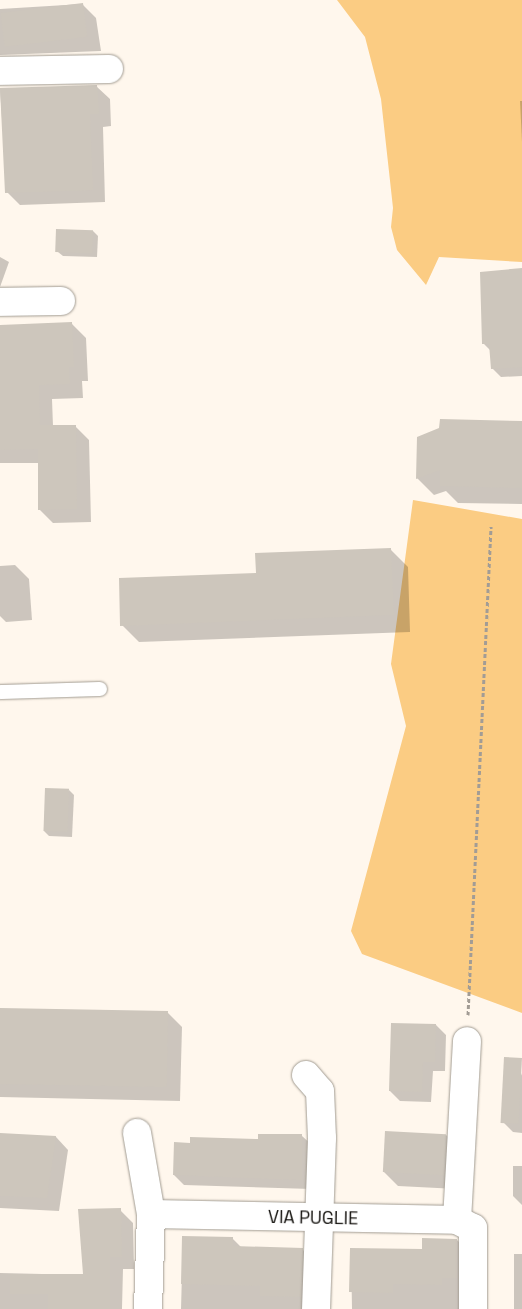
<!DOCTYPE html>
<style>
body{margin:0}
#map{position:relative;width:522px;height:1309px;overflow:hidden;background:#fff7ed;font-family:"Space Grotesk",sans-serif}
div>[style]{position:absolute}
.green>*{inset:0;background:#fbcc83}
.shadow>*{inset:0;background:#0003;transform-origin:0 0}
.building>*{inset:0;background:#cdc6bc;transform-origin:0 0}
.path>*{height:3px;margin-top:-1.5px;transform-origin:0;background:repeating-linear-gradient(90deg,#a29c95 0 4px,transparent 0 6.5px)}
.roads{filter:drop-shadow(0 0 1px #a29c92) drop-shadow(0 0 1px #a29c92)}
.lane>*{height:14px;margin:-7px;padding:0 7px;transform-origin:7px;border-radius:7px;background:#fff}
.street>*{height:28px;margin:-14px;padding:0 14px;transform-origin:14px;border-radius:14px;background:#fff}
span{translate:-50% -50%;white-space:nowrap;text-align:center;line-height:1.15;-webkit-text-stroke:5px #fff;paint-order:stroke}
.street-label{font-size:18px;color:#15130f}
</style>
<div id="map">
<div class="green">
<i style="clip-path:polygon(337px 0,522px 0,522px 262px,439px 257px,426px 285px,397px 250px,391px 227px,393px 208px,381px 99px,365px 37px)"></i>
<i style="clip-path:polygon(413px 500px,522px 519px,522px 1013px,362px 954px,351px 931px,406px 726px,391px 664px)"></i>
</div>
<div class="shadow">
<i style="clip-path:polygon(82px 4px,96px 18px,101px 51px,0 55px,0 9px)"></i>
<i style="clip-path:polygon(96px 86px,110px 99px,111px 126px,103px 127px,105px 202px,20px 205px,7px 192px,0 89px)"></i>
<i style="clip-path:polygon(520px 101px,522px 101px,522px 142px)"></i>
<i style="clip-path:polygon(93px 231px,98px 236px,97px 257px,63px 256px,58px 252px)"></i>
<i style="clip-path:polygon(0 257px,9px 262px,0 287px)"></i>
<i style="clip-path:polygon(522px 271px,522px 376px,501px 377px,492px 368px,490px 350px,484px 344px)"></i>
<i style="clip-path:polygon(72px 324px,86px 338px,88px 381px,82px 381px,83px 398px,52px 399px,53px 426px,75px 426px,89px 440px,91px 522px,53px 523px,39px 509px,39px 463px,0 463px,0 326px)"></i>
<i style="clip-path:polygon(522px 422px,522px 504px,458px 503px,446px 491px,434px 495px,417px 478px,440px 429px)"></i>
<i style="clip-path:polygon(391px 550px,408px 567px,410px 632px,139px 642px,122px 625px,257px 574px)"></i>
<i style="clip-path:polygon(15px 565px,29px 579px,32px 620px,6px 622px,0 616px,0 566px)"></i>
<i style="clip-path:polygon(69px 790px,74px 795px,72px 837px,49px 836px,44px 831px)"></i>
<i style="clip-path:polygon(0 1009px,168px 1013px,182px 1027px,180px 1101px,0 1097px)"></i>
<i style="clip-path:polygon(436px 1025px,446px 1035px,445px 1071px,433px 1071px,431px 1102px,400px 1101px,390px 1091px)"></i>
<i style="clip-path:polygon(522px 1073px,522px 1133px,513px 1132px,503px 1122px)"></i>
<i style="clip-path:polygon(0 1135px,56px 1137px,68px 1150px,59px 1211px,0 1208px)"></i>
<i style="clip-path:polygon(446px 1135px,460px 1149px,457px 1189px,398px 1186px,384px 1172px)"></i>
<i style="clip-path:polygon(302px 1136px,312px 1145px,311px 1189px,184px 1185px,174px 1175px,259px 1140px)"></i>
<i style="clip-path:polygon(513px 1166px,522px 1166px,522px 1205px,513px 1196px)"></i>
<i style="clip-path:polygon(120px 1210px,133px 1223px,134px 1269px,123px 1269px,122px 1309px,0 1309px,0 1273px,85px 1275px)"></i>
<i style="clip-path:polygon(183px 1237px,232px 1238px,242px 1248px,302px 1249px,312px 1259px,311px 1309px,181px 1309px)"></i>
<i style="clip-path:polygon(457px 1240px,467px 1250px,465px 1309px,352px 1309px,351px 1249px,423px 1250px)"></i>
<i style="left:514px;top:1254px;width:8px;height:55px"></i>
</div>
<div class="building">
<i style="left:83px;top:3px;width:34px;height:83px;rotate:83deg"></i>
<i style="clip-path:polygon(97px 85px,99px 114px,90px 114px,93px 190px,5px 193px,0 88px)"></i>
<i style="left:56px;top:229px;width:37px;height:23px;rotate:2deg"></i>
<i style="clip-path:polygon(522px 268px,522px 367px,491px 369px,489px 344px,482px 344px,480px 272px)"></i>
<i style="clip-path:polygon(72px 322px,74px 367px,69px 367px,70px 384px,39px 385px,40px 425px,76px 425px,77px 509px,38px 510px,38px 449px,0 450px,0 325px)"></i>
<i style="clip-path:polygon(440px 419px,522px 421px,522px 488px,440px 486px,440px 470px,416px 479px,417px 437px,439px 428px)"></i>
<i style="clip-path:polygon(391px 548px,394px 615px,120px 626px,119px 578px,256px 573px,255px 553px)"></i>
<i style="left:45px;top:788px;width:24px;height:43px;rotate:2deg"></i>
<i style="left:0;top:1008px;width:168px;height:76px;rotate:1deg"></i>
<i style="clip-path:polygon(391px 1023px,436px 1024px,435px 1062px,423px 1062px,422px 1092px,389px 1091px)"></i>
<i style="left:504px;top:1057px;width:18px;height:66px;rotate:3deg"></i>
<i style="left:385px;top:1131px;width:61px;height:41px;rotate:3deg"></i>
<i style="clip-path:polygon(0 1133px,56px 1136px,47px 1198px,0 1196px)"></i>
<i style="clip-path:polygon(258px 1134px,302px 1134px,302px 1180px,173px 1175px,174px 1142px,190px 1143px,190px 1137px,258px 1139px)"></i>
<i style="clip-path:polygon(121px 1208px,122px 1257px,110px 1257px,110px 1309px,48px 1309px,48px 1294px,10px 1294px,10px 1274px,83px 1274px,78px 1209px)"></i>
<i style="clip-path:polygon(182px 1236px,233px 1237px,233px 1246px,303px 1248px,301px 1297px,260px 1296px,260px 1286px,181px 1284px)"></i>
<i style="clip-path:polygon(422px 1238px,457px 1239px,457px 1278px,442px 1278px,442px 1285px,393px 1284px,393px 1293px,349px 1292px,350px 1248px,422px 1249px)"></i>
</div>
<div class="path">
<i style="left:468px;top:1015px;width:489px;rotate:-87.3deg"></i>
</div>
<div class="roads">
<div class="lane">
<i style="left:0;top:692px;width:100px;rotate:-1.7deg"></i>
</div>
<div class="street">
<i style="left:0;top:71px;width:109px;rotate:-1.1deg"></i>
<i style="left:0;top:302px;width:61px;rotate:-0.9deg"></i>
<i style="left:306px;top:1075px;width:21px;rotate:49deg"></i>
<i style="left:320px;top:1091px;width:47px;rotate:87.6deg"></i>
<i style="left:322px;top:1138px;width:171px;rotate:92deg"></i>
<i style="left:137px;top:1133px;width:82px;rotate:80.2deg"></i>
<i style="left:151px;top:1214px;width:306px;rotate:1.1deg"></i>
<i style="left:457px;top:1220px;width:18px;rotate:27deg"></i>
<i style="left:473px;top:1228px;width:81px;rotate:90deg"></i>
<i style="left:457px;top:1220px;width:179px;rotate:-86.8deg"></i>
<i style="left:148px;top:1309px;width:95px;rotate:-88.2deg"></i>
</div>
</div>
<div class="street-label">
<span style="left:313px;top:1218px;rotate:1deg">VIA PUGLIE</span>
</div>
</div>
